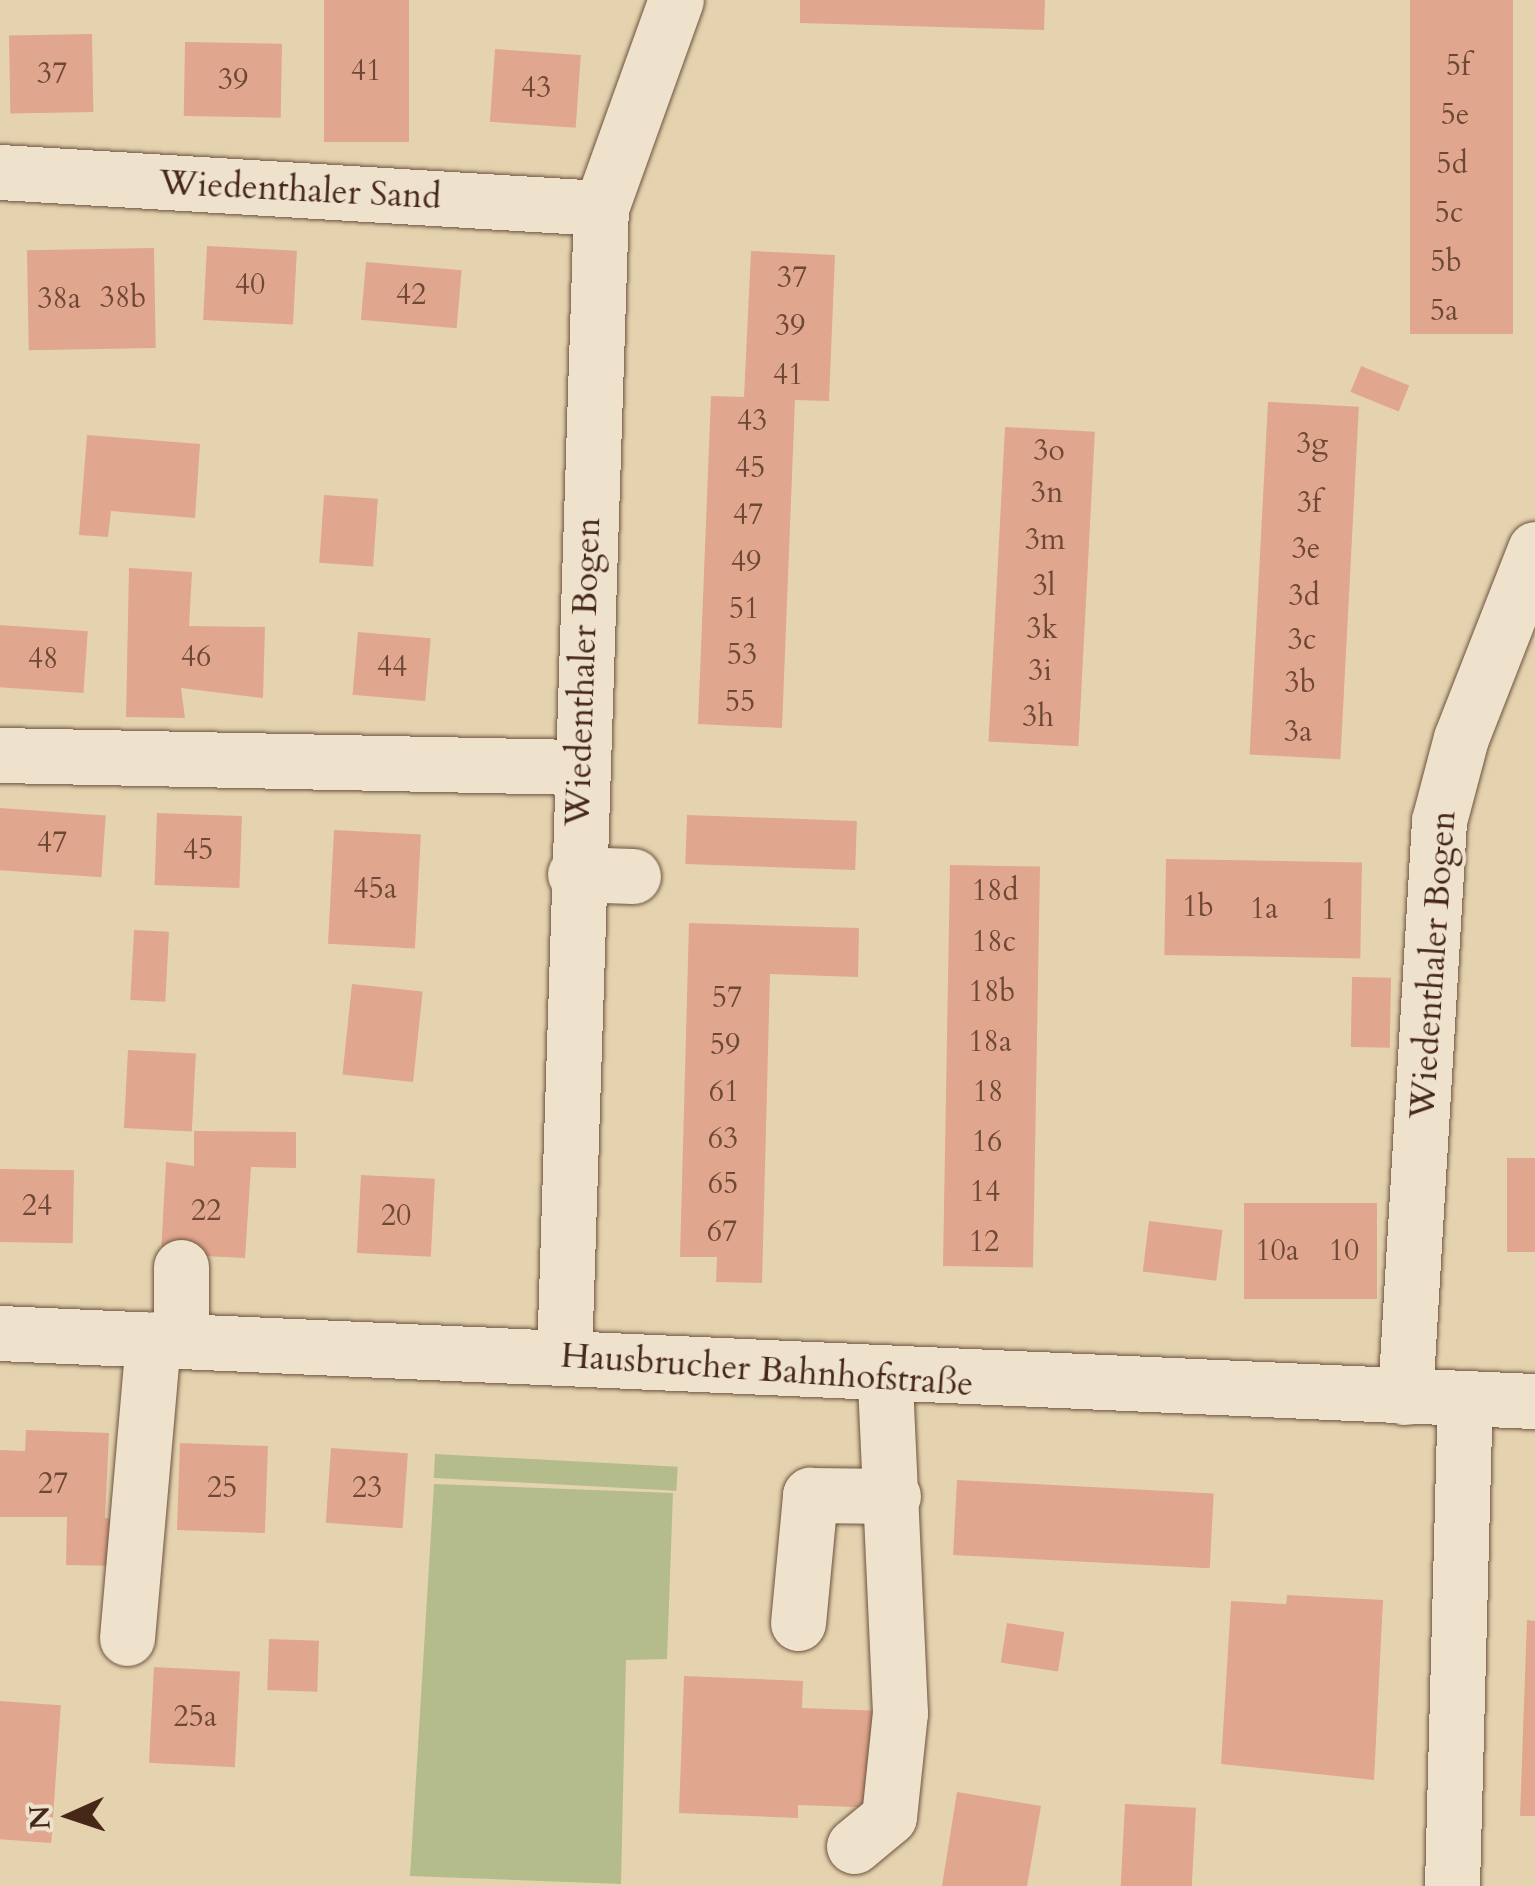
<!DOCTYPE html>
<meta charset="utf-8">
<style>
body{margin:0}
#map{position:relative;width:1535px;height:1886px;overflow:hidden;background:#e5d3b0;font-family:Cardo,serif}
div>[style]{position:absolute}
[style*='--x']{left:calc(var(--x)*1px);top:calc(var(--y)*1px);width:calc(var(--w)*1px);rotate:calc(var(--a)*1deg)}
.green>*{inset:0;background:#b4bc8c;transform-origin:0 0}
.building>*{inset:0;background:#e1a68e;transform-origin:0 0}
.roads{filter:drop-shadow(0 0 2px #6e533e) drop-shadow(0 0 2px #6e533e)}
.minor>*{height:55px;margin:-27.5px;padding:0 27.5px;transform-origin:27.5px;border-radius:27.5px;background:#eee2cc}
span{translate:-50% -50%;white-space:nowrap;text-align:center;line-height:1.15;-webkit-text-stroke:8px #eee2cc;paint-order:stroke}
.number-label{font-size:30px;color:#6e4836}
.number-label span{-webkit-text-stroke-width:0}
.street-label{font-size:35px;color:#472818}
.north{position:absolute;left:20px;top:1766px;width:100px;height:100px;-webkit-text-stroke:8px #eee2cc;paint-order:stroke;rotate:267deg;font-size:28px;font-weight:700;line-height:40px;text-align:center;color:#472818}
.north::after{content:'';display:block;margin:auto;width:35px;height:45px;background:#472818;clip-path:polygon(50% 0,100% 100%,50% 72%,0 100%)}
</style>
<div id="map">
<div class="green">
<i style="left:435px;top:1454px;width:243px;height:24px;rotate:3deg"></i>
<i style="clip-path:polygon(434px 1484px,673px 1493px,667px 1659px,626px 1660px,621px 1884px,410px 1876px)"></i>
</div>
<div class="building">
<i style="left:324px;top:0;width:85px;height:142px"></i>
<i style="clip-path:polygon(800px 0,1045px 0,1044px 30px,800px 23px)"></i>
<i style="left:1410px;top:0;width:103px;height:334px"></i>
<i style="left:92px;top:34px;width:78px;height:83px;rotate:89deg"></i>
<i style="left:185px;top:42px;width:97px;height:74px;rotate:1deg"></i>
<i style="left:495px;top:49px;width:86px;height:73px;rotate:4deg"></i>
<i style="left:207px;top:246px;width:90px;height:74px;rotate:3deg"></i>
<i style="left:154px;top:248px;width:100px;height:127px;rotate:89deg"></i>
<i style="clip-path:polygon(751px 251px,835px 255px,829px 401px,795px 400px,782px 728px,698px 724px,711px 396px,744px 397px)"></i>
<i style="left:366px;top:262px;width:96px;height:58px;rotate:5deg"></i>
<i style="left:1361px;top:366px;width:52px;height:28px;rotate:22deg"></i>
<i style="left:1268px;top:402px;width:91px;height:353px;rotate:3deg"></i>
<i style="left:1005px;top:427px;width:90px;height:315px;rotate:3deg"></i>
<i style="clip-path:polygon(87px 435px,200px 444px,195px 518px,111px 511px,108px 537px,79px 535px)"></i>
<i style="left:324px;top:495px;width:54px;height:68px;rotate:4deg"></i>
<i style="clip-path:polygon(129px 568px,192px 572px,189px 626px,265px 627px,263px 698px,181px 688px,185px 718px,126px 717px)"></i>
<i style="left:0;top:625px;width:88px;height:62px;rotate:4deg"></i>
<i style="left:358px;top:632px;width:73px;height:63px;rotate:5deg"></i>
<i style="left:0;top:808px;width:106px;height:62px;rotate:4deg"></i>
<i style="left:157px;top:813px;width:85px;height:72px;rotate:2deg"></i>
<i style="left:687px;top:815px;width:170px;height:49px;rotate:2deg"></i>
<i style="left:334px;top:830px;width:87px;height:114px;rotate:3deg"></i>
<i style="left:1166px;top:859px;width:196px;height:96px;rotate:1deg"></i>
<i style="left:950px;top:865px;width:90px;height:401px;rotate:1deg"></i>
<i style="clip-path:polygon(689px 923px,859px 928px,858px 977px,770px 974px,762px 1283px,716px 1282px,717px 1257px,680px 1257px)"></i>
<i style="left:134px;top:930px;width:35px;height:70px;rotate:3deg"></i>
<i style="left:1352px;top:977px;width:39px;height:70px;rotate:1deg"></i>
<i style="left:352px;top:984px;width:71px;height:91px;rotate:6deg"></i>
<i style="left:128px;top:1050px;width:68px;height:78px;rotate:3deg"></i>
<i style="clip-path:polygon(194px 1131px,296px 1132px,296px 1168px,251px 1167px,245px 1258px,161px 1254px,166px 1162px,194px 1166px)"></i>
<i style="left:1507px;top:1158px;width:28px;height:94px"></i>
<i style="left:0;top:1169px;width:74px;height:73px;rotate:1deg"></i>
<i style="left:361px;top:1175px;width:74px;height:78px;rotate:3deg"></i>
<i style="left:1244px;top:1203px;width:133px;height:96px"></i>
<i style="left:1149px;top:1221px;width:74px;height:51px;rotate:7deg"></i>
<i style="clip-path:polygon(26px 1430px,109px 1433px,105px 1518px,124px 1519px,123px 1566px,66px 1565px,67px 1517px,0 1517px,0 1450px,25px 1451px)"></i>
<i style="left:180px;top:1443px;width:88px;height:87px;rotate:2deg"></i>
<i style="left:331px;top:1448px;width:77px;height:75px;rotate:4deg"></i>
<i style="left:957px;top:1480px;width:257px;height:75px;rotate:3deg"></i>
<i style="clip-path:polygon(1287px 1595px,1383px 1600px,1374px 1780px,1221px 1764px,1231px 1601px,1286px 1604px)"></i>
<i style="clip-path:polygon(1527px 1620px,1535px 1621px,1535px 1816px,1520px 1816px)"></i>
<i style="left:1007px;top:1623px;width:58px;height:40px;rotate:9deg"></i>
<i style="left:269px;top:1639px;width:50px;height:51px;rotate:2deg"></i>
<i style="left:154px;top:1667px;width:86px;height:96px;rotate:3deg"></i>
<i style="clip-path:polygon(684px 1676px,803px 1681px,802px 1708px,886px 1711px,882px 1808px,798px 1805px,798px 1818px,679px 1813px)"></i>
<i style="left:0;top:1701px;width:61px;height:138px;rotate:4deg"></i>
<i style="clip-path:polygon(957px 1792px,1041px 1806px,1027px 1886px,942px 1886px)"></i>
<i style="left:1125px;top:1804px;width:71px;height:82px;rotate:3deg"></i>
</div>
<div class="roads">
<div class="minor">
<i style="--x:0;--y:172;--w:602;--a:3.43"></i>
<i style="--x:0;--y:755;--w:578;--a:1.19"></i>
<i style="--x:575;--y:874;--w:58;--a:2"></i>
<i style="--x:181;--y:1267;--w:74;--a:90"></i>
<i style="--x:0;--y:1333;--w:1537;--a:2.54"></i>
<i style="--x:564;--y:1357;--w:1150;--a:-88.16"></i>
<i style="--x:601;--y:208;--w:221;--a:-70.2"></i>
<i style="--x:1405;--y:1397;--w:577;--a:-86.62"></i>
<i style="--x:1439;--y:821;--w:86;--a:-75.2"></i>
<i style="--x:1461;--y:738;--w:203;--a:-68.6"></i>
<i style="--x:798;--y:1623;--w:129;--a:-84.6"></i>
<i style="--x:810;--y:1495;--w:83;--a:0.7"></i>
<i style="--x:127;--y:1638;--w:300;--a:-85"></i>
<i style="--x:854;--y:1846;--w:45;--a:-39.6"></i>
<i style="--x:889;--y:1817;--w:105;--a:-84"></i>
<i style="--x:900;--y:1713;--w:334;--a:-92.6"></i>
<i style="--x:1452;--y:1886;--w:487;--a:-88.5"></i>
</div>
</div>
<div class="number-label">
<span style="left:1458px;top:66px">5f</span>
<span style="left:366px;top:71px">41</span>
<span style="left:52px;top:74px">37</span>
<span style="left:233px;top:80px">39</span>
<span style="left:536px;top:88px">43</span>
<span style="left:1455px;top:115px">5e</span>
<span style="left:1452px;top:164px">5d</span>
<span style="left:1449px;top:213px">5c</span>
<span style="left:1446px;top:262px">5b</span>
<span style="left:792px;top:278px">37</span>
<span style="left:250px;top:285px">40</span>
<span style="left:411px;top:295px">42</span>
<span style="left:123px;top:298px">38b</span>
<span style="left:59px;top:299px">38a</span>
<span style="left:1444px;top:311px">5a</span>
<span style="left:790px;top:326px">39</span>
<span style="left:788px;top:375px">41</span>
<span style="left:752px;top:421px">43</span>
<span style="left:1312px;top:444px">3g</span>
<span style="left:1049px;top:451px">3o</span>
<span style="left:750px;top:468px">45</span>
<span style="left:1047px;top:493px">3n</span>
<span style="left:1309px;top:503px">3f</span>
<span style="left:748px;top:515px">47</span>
<span style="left:1045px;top:540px">3m</span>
<span style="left:1306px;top:549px">3e</span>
<span style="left:746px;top:562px">49</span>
<span style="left:1044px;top:586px">3l</span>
<span style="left:1304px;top:596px">3d</span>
<span style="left:744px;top:609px">51</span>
<span style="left:1042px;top:629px">3k</span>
<span style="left:1302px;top:640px">3c</span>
<span style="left:742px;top:655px">53</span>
<span style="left:196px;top:657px">46</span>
<span style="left:43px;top:659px">48</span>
<span style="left:392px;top:667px">44</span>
<span style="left:1040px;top:671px">3i</span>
<span style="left:1300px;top:683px">3b</span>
<span style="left:740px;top:702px">55</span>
<span style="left:1038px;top:717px">3h</span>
<span style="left:1298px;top:732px">3a</span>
<span style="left:52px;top:843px">47</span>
<span style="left:198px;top:850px">45</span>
<span style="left:375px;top:889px">45a</span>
<span style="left:995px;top:891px">18d</span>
<span style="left:1198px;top:907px">1b</span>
<span style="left:1264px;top:909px">1a</span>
<span style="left:1329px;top:910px">1</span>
<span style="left:994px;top:942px">18c</span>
<span style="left:992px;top:992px">18b</span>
<span style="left:727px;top:998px">57</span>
<span style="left:990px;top:1042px">18a</span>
<span style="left:725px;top:1045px">59</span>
<span style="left:724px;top:1092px">61</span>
<span style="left:988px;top:1092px">18</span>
<span style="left:723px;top:1139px">63</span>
<span style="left:987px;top:1142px">16</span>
<span style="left:723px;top:1184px">65</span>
<span style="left:985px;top:1192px">14</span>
<span style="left:37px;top:1206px">24</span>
<span style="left:206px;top:1211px">22</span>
<span style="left:396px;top:1216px">20</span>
<span style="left:722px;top:1232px">67</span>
<span style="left:984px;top:1242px">12</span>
<span style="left:1277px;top:1251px">10a</span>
<span style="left:1344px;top:1251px">10</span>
<span style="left:53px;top:1484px">27</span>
<span style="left:222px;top:1488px">25</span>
<span style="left:367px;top:1488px">23</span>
<span style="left:195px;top:1717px">25a</span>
</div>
<div class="street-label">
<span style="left:300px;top:190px;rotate:3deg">Wiedenthaler Sand</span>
<span style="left:583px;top:672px;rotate:-88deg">Wiedenthaler Bogen</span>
<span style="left:1433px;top:965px;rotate:-86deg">Wiedenthaler Bogen</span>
<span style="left:767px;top:1370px;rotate:4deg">Hausbrucher Bahnhofstraße</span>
</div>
<div class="north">N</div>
</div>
